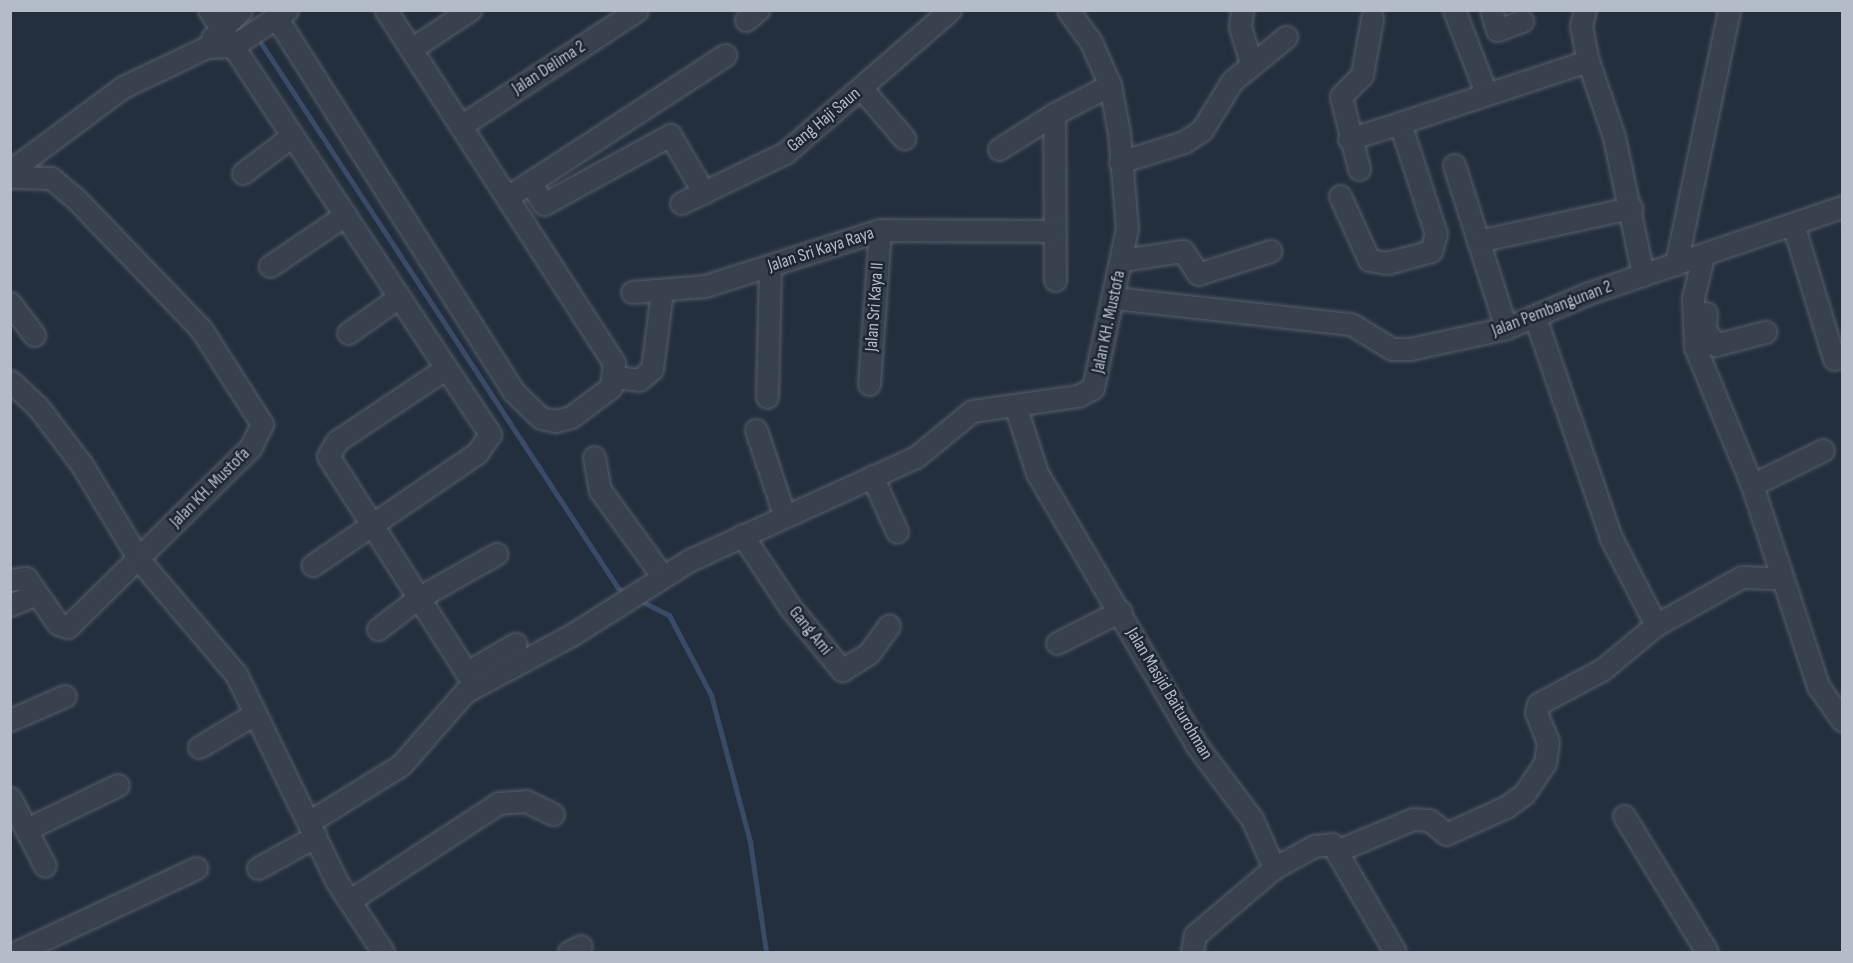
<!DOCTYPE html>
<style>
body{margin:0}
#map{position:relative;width:1853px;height:963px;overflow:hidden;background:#242f3e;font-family:"Sofia Sans Condensed",sans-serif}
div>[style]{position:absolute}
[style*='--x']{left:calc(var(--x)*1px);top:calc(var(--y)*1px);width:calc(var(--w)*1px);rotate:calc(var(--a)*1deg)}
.stream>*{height:5px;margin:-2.5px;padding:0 2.5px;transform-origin:2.5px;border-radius:2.5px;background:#394c67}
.roads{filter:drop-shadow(0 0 2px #565f6c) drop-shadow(0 0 2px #565f6c)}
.minor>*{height:21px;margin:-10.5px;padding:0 10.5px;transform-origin:10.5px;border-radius:10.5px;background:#38414e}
span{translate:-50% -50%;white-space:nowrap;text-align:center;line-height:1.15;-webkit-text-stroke:5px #1d2633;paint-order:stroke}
.street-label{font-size:18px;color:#b4bcc9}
.frame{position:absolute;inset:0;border:12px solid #b4bcc9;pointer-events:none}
</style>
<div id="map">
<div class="stream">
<i style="--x:257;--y:37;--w:659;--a:56.77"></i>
<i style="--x:618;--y:588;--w:10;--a:29"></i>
<i style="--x:637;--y:599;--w:36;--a:27"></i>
<i style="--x:669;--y:615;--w:90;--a:62.3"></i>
<i style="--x:711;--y:695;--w:152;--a:75.1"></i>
<i style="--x:750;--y:842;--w:111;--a:81.7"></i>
</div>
<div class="roads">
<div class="minor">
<i style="--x:209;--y:10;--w:509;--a:56.47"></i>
<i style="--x:490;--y:434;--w:23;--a:124"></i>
<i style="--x:477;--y:453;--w:199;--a:145.7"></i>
<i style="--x:1242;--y:10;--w:17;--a:97"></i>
<i style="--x:1240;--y:27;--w:39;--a:73"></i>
<i style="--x:1454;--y:10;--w:89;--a:68.9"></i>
<i style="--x:1491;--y:10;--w:21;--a:73"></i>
<i style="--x:1497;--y:30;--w:27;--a:-20"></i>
<i style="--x:1585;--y:10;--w:16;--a:104"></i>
<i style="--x:1581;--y:26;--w:36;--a:79"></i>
<i style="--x:1588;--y:61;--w:80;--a:71.1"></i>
<i style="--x:1614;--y:137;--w:141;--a:78.1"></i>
<i style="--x:276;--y:17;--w:444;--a:57.6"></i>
<i style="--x:514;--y:392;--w:37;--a:44"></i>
<i style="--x:541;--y:418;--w:14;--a:12"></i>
<i style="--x:555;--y:421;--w:16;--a:-14"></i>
<i style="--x:571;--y:417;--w:50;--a:-36.9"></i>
<i style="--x:611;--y:387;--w:24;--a:-83"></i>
<i style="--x:614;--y:363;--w:420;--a:-122.9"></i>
<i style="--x:746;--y:20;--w:16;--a:-40"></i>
<i style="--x:212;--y:38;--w:40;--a:-44"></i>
<i style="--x:411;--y:49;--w:71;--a:-33.5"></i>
<i style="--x:862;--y:89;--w:65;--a:49.4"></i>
<i style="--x:462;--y:125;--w:209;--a:-33.3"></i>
<i style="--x:1349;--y:139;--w:53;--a:-17.4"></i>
<i style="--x:999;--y:149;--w:65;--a:-32.5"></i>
<i style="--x:1120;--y:162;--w:67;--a:-17.4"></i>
<i style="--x:1184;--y:142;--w:22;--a:-34"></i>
<i style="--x:1202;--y:130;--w:57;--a:-58.5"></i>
<i style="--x:1232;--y:81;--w:70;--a:-39.2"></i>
<i style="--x:1454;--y:165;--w:171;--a:72.3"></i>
<i style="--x:1359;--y:169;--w:75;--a:-103.9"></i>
<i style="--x:1341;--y:96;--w:30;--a:-45"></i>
<i style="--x:1362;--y:75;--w:58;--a:-80"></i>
<i style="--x:10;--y:171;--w:141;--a:-36.6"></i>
<i style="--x:123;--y:87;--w:93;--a:-25.5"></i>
<i style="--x:207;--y:47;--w:26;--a:-2"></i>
<i style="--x:233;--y:46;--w:65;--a:-33.7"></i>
<i style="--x:243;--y:173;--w:61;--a:-37.1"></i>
<i style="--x:10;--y:177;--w:41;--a:1.4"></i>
<i style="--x:51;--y:178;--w:33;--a:40"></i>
<i style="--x:76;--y:199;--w:180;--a:46.1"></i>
<i style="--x:201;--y:329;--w:113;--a:57.3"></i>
<i style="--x:262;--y:424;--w:25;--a:116"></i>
<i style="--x:251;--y:447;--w:257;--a:135.5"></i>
<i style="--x:68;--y:627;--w:10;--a:-163"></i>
<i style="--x:58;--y:624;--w:56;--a:-124.8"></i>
<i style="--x:26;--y:578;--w:16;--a:173"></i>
<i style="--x:530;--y:182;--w:26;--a:58"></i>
<i style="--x:544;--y:204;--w:144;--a:-28.7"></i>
<i style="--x:670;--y:135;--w:67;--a:59.6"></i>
<i style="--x:509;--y:196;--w:258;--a:-33.1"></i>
<i style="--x:1340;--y:196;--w:70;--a:65.6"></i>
<i style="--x:1369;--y:260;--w:18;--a:9"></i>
<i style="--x:1387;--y:263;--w:46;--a:-15.3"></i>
<i style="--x:1431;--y:251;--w:18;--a:-74"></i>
<i style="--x:1436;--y:234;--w:117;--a:-108"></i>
<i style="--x:1400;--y:123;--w:198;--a:-18.3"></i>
<i style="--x:681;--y:203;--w:115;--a:-25.7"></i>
<i style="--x:785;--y:153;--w:218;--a:-40.9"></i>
<i style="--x:1793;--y:224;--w:141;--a:73.1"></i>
<i style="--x:1478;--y:241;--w:157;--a:-12.2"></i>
<i style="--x:1703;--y:256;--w:43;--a:103.4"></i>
<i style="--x:1693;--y:298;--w:49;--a:87.7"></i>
<i style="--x:1695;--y:347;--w:149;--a:67.6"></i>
<i style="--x:1752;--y:485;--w:212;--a:71.8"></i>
<i style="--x:1818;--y:686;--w:42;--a:54.8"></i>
<i style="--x:1122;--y:260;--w:62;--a:-8.4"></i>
<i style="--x:1183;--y:251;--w:27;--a:57"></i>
<i style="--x:1198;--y:274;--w:76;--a:-17.7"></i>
<i style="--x:1676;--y:264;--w:259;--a:-78.2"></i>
<i style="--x:270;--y:266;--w:91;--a:-34.2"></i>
<i style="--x:1055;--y:280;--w:166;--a:-90.3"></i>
<i style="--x:1054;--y:114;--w:63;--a:-27.4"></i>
<i style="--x:632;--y:292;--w:73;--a:-4.7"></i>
<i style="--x:705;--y:286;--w:184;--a:-17.7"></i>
<i style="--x:880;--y:230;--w:174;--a:0.3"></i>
<i style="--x:1114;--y:298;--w:238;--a:6.3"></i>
<i style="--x:1351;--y:324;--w:48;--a:31.4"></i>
<i style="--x:1392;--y:349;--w:18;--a:0"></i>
<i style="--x:1410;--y:349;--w:98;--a:-12.3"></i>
<i style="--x:1506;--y:328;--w:90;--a:-22.9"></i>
<i style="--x:1589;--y:293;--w:267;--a:-18.8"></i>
<i style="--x:10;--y:303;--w:40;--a:53"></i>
<i style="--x:1706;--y:313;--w:16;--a:94"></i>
<i style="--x:1705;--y:329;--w:19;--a:58"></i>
<i style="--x:1715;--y:345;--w:52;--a:-14.6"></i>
<i style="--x:1535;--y:317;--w:234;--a:71"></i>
<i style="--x:1611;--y:538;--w:98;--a:62.7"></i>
<i style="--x:348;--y:333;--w:62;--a:-35.2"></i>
<i style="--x:446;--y:368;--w:131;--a:146.2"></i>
<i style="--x:337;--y:441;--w:17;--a:121"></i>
<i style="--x:328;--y:456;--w:273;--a:57.4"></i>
<i style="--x:616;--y:377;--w:23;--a:7"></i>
<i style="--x:639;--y:380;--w:17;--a:-40"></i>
<i style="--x:652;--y:369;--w:79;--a:-82.7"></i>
<i style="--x:10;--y:381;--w:38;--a:43"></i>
<i style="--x:38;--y:407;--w:73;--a:52.8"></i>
<i style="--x:82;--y:465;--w:112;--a:58.9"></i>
<i style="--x:140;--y:561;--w:148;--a:49.7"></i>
<i style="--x:236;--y:674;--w:231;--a:64.1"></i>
<i style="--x:337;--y:882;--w:84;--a:56.7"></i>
<i style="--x:869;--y:384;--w:154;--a:-85.9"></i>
<i style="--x:767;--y:397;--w:130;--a:-88.7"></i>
<i style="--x:1016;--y:408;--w:68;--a:72.1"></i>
<i style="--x:1037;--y:473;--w:316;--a:59.6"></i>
<i style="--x:1197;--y:746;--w:91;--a:53"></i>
<i style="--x:1252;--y:819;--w:54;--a:65.8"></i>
<i style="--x:1274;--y:868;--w:104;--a:139.7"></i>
<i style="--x:1195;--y:935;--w:17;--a:100"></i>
<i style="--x:756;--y:430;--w:89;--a:71.6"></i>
<i style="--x:594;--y:457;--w:34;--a:80"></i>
<i style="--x:600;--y:490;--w:107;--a:54.1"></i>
<i style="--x:872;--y:476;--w:61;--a:65.9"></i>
<i style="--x:1752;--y:485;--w:79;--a:-26.2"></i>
<i style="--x:742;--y:535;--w:87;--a:56.3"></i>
<i style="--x:790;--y:607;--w:82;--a:50.5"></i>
<i style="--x:842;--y:670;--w:32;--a:-32"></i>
<i style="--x:869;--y:653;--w:34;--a:-54"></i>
<i style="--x:10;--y:605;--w:21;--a:-23"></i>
<i style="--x:378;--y:629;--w:51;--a:-37.8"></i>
<i style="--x:418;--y:598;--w:90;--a:-29.4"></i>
<i style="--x:1057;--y:643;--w:71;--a:-26.9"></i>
<i style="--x:467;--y:672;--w:56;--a:-30.3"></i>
<i style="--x:10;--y:720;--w:60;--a:-23.6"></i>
<i style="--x:199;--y:747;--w:63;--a:-30.7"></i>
<i style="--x:10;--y:798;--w:76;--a:62.8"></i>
<i style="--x:1624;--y:816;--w:159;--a:58.6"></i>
<i style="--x:309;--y:822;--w:108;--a:-31.8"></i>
<i style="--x:401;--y:765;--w:97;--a:-48.8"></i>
<i style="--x:465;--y:692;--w:123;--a:-28.2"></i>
<i style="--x:573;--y:634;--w:138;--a:-32.3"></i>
<i style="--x:690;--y:560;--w:248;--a:-24.5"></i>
<i style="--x:916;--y:457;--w:72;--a:-39.4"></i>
<i style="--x:972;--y:411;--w:107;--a:-8.1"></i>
<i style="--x:1078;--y:396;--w:17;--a:-28"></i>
<i style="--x:1093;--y:388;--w:164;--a:-78"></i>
<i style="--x:1127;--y:228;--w:95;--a:-94.8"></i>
<i style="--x:1119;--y:133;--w:49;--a:-100.6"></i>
<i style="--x:1110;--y:85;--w:47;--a:-113.8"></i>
<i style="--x:1091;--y:42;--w:39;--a:-126"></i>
<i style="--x:27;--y:829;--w:101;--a:-25.8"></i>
<i style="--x:1339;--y:850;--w:80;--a:-22.7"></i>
<i style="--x:1413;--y:819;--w:16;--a:4"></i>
<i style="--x:1429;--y:820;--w:22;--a:39"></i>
<i style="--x:1446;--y:834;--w:66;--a:-24.2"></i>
<i style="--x:1506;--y:807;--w:22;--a:-36"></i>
<i style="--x:1524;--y:794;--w:37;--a:-56"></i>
<i style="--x:1545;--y:763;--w:21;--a:-82"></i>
<i style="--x:1548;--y:742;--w:32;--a:-112"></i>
<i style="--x:1536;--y:712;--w:8;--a:-76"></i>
<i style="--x:1538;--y:704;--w:74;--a:-28.3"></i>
<i style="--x:1603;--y:669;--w:69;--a:-39.7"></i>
<i style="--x:1656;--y:625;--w:98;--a:-29.2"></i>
<i style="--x:1742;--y:577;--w:37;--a:2"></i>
<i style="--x:258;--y:868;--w:66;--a:-28.9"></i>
<i style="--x:1274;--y:868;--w:46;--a:-28.8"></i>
<i style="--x:1314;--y:846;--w:18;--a:-6"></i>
<i style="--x:1332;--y:844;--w:125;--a:59.7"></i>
<i style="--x:349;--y:901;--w:179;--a:-33.2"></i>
<i style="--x:499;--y:803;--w:27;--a:-4"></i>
<i style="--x:526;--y:801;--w:30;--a:26"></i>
<i style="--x:17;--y:952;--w:198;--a:-25.1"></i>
<i style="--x:569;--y:952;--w:13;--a:-27"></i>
</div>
</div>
<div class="street-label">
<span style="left:549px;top:68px;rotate:-33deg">Jalan Delima 2</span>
<span style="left:824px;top:120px;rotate:-40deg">Gang Haji Saun</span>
<span style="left:821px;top:250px;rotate:-18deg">Jalan Sri Kaya Raya</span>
<span style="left:875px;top:307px;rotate:-86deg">Jalan Sri Kaya II</span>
<span style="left:1552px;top:309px;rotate:-21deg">Jalan Pembangunan 2</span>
<span style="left:1109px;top:322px;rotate:-78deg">Jalan KH. Mustofa</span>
<span style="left:210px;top:488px;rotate:-45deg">Jalan KH. Mustofa</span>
<span style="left:810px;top:631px;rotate:51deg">Gang Ami</span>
<span style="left:1169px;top:694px;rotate:59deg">Jalan Masjid Baiturohman</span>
</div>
<div class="frame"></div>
</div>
